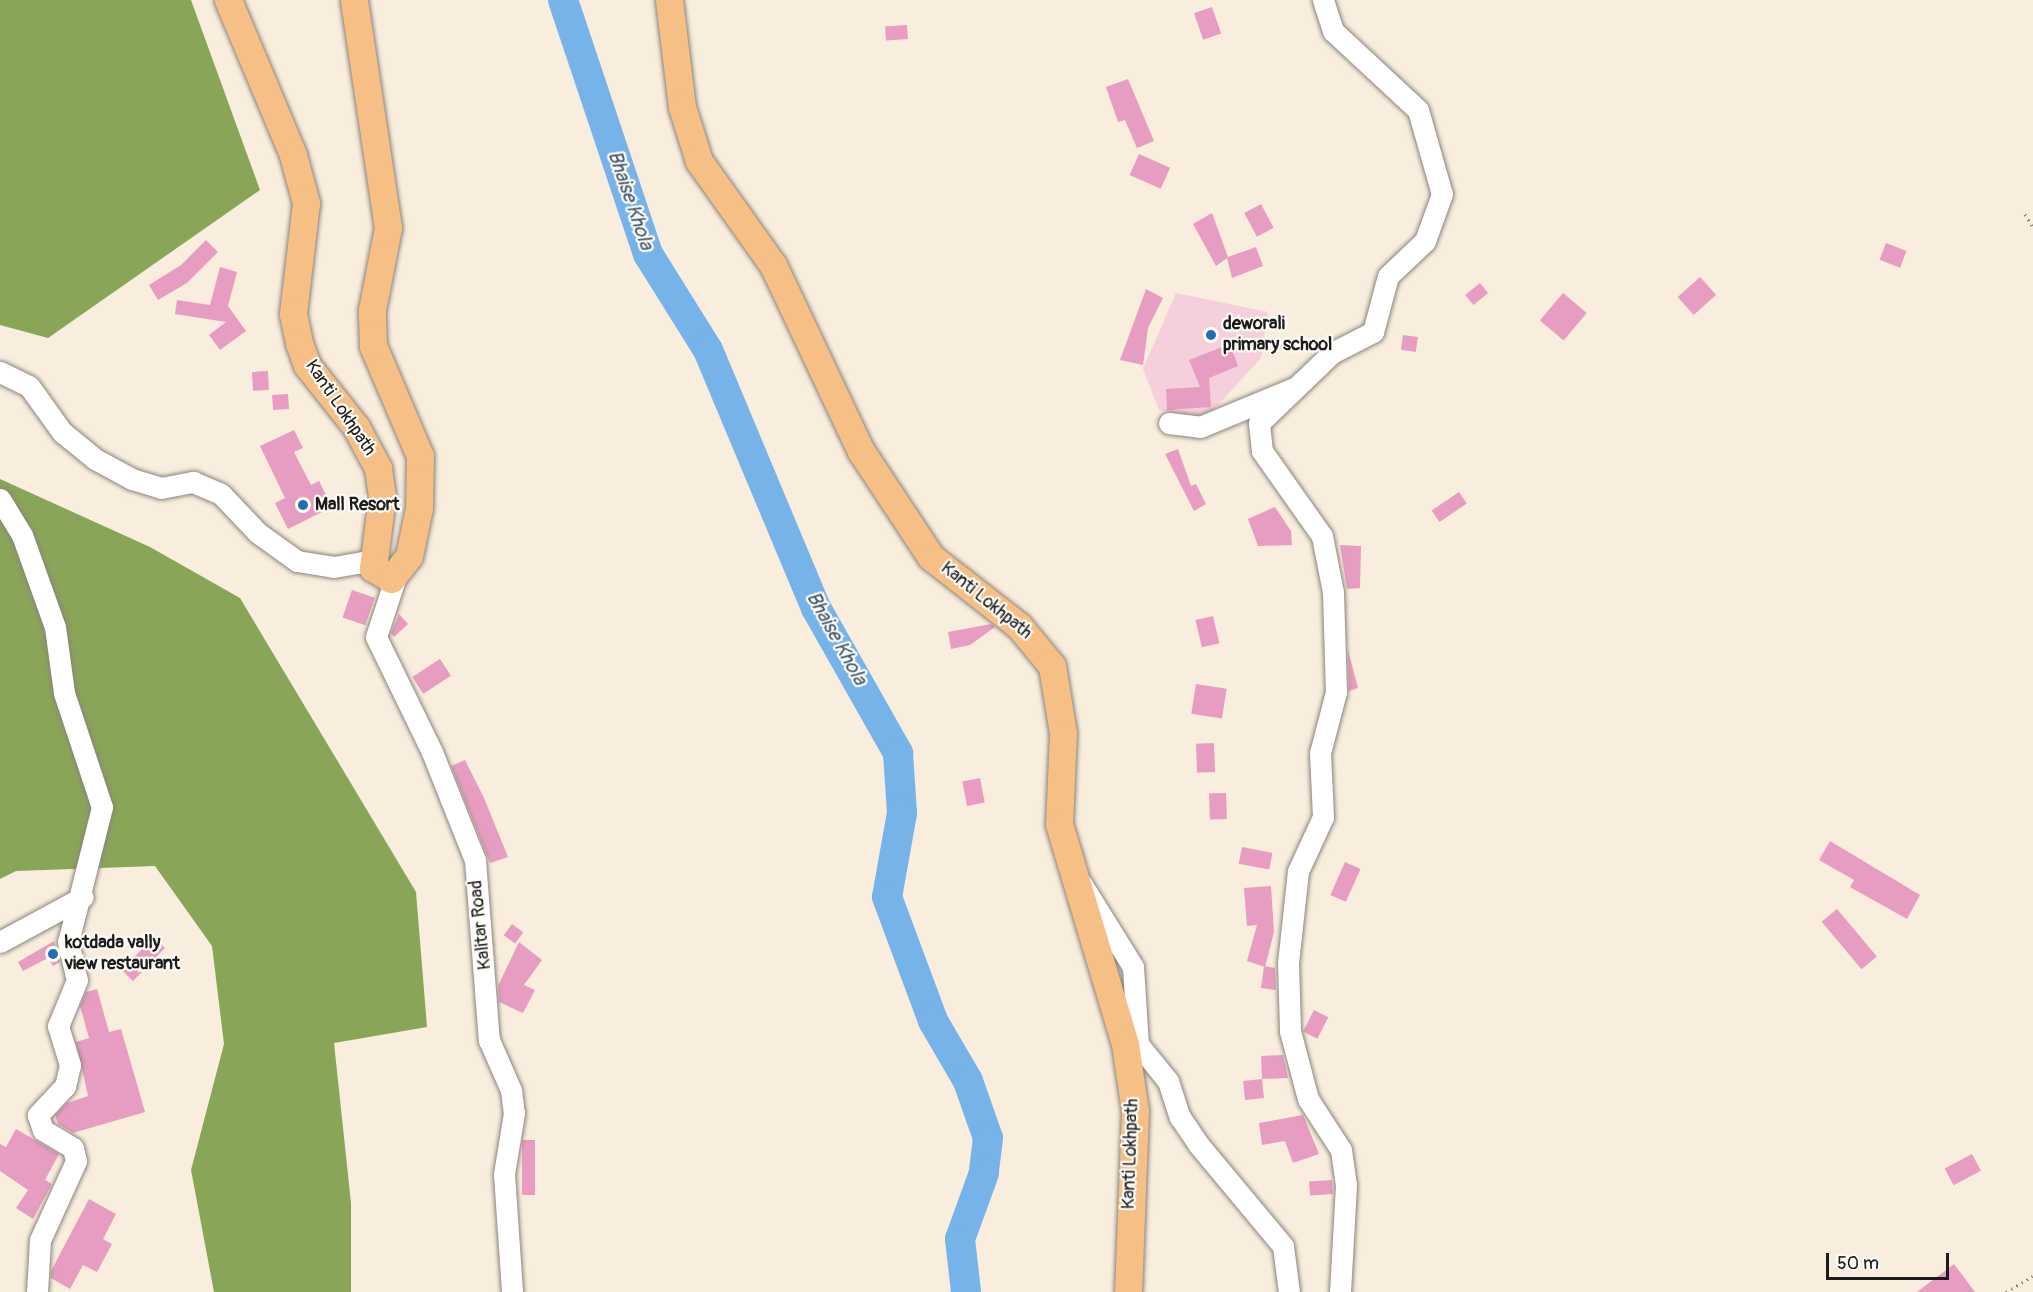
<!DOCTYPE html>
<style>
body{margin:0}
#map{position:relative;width:2033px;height:1292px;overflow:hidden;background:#f9eddd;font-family:Pangolin,sans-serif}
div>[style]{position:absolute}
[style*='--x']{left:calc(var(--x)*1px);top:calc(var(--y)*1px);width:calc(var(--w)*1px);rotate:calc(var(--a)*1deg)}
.built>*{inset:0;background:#f5cfdb}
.forest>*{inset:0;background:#89a558}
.river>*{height:30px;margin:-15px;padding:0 15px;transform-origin:15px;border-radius:15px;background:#75b3e8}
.building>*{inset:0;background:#e69dc1;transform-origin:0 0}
.path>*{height:3px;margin-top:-1.5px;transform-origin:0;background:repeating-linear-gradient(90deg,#8a847c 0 1.5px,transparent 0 6px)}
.roads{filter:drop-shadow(0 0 2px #8a847c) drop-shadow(0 0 2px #8a847c)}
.minor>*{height:21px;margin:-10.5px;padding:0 10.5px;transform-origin:10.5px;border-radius:10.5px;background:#fff}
.major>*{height:27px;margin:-13.5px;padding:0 13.5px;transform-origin:13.5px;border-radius:13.5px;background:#f5bf86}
.dots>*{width:16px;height:16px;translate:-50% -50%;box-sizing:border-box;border:3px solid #fdfcf7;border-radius:50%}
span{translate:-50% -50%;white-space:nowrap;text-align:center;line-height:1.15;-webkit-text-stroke:4.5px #fdfcf7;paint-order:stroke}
.poi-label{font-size:18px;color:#1c1c1c;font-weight:700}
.left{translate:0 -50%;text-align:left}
.street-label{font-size:18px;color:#1c1c1c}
.water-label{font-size:20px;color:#40586e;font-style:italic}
.scale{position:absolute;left:1826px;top:1253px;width:123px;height:27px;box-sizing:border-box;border:3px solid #1c1c1c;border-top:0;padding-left:8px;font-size:18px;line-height:21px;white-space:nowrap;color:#1c1c1c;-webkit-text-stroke:4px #fdfcf7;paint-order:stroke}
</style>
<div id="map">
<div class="built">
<i style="clip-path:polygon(1176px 293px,1268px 312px,1261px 358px,1204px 420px,1159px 410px,1143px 369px)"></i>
</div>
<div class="forest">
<i style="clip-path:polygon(0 0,191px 0,260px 190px,48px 338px,0 325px)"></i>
<i style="clip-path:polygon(0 479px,150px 547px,240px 598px,416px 892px,427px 1027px,334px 1043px,351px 1203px,351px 1292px,214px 1292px,191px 1170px,224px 1044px,212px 946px,155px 866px,16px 871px,0 879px)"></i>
</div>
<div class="river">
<i style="--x:563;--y:0;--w:268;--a:71.5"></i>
<i style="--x:648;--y:254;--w:113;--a:58"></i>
<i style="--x:708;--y:350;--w:280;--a:67.3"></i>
<i style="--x:816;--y:608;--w:167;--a:60.5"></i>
<i style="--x:898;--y:753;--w:60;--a:86.2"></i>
<i style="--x:902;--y:813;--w:85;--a:100.1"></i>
<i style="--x:887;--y:897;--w:132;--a:69.6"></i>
<i style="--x:933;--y:1021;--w:69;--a:59.7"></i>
<i style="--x:968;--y:1081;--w:60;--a:70.7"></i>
<i style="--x:988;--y:1138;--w:35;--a:97"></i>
<i style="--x:984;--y:1173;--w:70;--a:110"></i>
<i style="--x:960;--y:1239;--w:53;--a:83.5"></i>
</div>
<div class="building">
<i style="left:1212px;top:7px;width:28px;height:19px;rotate:71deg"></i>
<i style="left:907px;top:25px;width:14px;height:22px;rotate:86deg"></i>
<i style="clip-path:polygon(1128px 79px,1154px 141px,1137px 148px,1125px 120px,1118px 122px,1106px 87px)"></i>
<i style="left:1139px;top:154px;width:34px;height:23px;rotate:24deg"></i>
<i style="left:1261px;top:204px;width:27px;height:19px;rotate:62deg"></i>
<i style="clip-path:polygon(1212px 213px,1228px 257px,1256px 247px,1263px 266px,1232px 278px,1227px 258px,1216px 266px,1193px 224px)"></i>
<i style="clip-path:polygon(206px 240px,218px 252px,187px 283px,158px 300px,149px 285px,181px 265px)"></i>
<i style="left:1886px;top:243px;width:22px;height:18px;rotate:21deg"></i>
<i style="clip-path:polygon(220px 267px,237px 272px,228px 306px,246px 331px,220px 350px,209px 335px,226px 322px,175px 314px,177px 300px,210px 305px)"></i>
<i style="left:1700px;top:277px;width:24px;height:30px;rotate:48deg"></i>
<i style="left:1480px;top:283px;width:13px;height:19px;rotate:51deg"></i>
<i style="clip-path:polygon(1146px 289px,1163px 298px,1148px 328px,1143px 365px,1120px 360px)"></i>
<i style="left:1563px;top:293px;width:31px;height:36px;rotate:40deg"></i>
<i style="left:1403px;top:335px;width:15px;height:15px;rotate:8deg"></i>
<i style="clip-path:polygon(1230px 344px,1238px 366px,1209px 378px,1211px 407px,1167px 410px,1166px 389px,1200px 387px,1189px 360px)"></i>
<i style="left:268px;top:371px;width:19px;height:16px;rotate:87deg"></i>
<i style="left:288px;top:394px;width:15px;height:16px;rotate:86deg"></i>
<i style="clip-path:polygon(294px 430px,303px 448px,294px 452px,311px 485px,319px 481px,332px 507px,288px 529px,275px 503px,285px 498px,260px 446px)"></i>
<i style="clip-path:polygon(1178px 449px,1191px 486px,1196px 484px,1206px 504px,1194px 511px,1165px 454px)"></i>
<i style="left:1459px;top:492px;width:14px;height:33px;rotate:56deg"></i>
<i style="clip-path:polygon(1275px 507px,1291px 531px,1292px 545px,1258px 546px,1248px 519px)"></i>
<i style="clip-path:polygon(1340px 545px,1361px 546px,1360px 588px,1347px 589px)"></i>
<i style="left:352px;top:590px;width:24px;height:29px;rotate:19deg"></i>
<i style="clip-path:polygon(399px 614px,408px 624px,394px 637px,391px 633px)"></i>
<i style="left:1213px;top:616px;width:28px;height:18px;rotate:77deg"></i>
<i style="clip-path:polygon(991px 624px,995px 627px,970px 645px,951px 649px,948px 632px)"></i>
<i style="clip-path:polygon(1348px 650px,1358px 688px,1349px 691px)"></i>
<i style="left:440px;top:659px;width:20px;height:33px;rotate:57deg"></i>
<i style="left:1196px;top:684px;width:31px;height:30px;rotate:9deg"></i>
<i style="left:1214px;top:743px;width:29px;height:18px;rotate:88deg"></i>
<i style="clip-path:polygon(465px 760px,484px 798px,508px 857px,490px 863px,451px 766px)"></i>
<i style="left:980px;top:778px;width:25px;height:18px;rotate:79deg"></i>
<i style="left:1226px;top:793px;width:26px;height:17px;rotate:88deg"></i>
<i style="clip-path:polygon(1830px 841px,1920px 895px,1907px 919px,1850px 887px,1854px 880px,1819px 860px)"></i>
<i style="left:1242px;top:847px;width:31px;height:17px;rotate:11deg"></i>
<i style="left:1345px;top:862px;width:17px;height:36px;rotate:24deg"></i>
<i style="clip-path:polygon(1271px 886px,1274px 932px,1265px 967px,1247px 961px,1257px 925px,1247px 926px,1244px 888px)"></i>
<i style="left:1837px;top:909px;width:62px;height:20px;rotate:50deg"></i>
<i style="left:512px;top:924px;width:14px;height:14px;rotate:36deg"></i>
<i style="clip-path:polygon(148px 932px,165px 948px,133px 981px,122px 970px,145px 946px,140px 941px)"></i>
<i style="clip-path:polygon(54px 941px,60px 962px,53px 966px,48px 958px,23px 971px,18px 962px)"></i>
<i style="clip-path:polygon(519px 942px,542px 960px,524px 985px,535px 990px,523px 1013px,499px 1002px,498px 986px)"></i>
<i style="clip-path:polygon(1264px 966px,1275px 968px,1276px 990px,1261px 988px)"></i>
<i style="clip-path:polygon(97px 989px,109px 1032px,121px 1029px,145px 1112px,73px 1133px,58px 1124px,55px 1115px,67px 1103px,88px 1096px,76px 1042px,89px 1038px,80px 1006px,86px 992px)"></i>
<i style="left:1314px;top:1010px;width:16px;height:24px;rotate:27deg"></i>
<i style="clip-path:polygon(1283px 1055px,1288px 1078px,1262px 1079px,1261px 1056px)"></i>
<i style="left:1262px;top:1079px;width:19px;height:19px;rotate:84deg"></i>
<i style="clip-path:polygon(1303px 1115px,1319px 1154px,1293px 1163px,1285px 1141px,1262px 1145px,1259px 1123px)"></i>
<i style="clip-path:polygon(16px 1129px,59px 1154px,45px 1180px,52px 1184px,33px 1219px,16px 1208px,28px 1190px,0 1171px,0 1144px,6px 1147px)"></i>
<i style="left:522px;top:1140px;width:13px;height:55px"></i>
<i style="left:1972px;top:1154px;width:19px;height:31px;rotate:62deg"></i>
<i style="left:1332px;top:1180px;width:14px;height:23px;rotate:86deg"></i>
<i style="clip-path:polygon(89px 1199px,116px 1214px,103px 1239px,112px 1244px,97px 1272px,83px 1265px,70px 1289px,51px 1278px,51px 1271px)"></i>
<i style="clip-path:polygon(1954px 1264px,1975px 1292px,1917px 1292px)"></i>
</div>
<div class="path">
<i style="--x:2025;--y:214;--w:16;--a:60"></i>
<i style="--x:2006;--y:1292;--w:31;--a:-31"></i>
</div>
<div class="roads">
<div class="minor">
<i style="--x:1323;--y:0;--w:33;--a:72"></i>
<i style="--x:1333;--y:31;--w:116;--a:42.9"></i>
<i style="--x:1418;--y:110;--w:87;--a:74.1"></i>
<i style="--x:1442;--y:194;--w:50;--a:109.9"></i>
<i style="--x:1425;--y:241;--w:51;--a:136.6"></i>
<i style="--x:1388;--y:276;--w:58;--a:105"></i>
<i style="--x:1373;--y:332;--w:46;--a:152.9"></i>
<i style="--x:1332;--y:353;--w:101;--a:136.2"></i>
<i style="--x:1259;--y:423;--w:28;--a:84"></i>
<i style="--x:1262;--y:451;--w:104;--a:54.8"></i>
<i style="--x:1322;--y:536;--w:57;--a:78.9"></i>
<i style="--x:1333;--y:592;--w:100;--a:88.3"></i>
<i style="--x:1336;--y:692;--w:63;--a:104.7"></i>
<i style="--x:1320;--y:753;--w:64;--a:87.3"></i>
<i style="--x:1323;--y:817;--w:60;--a:114.8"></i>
<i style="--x:1298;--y:871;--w:93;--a:96.2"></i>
<i style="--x:1288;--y:963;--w:68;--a:88.3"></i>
<i style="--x:1290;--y:1031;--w:70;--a:75.2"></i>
<i style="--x:1308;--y:1099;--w:61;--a:57.1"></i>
<i style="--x:1341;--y:1150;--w:35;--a:82"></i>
<i style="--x:1346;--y:1185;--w:107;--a:93.2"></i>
<i style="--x:0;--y:372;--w:32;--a:26"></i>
<i style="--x:29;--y:386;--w:57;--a:54.3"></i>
<i style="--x:62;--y:432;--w:43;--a:39.3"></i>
<i style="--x:95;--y:459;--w:42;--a:28.4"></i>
<i style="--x:132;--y:479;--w:30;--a:17"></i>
<i style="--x:161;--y:488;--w:33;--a:-11"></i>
<i style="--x:193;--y:482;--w:30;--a:23"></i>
<i style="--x:221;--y:494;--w:54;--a:46.5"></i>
<i style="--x:258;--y:533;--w:48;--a:35.7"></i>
<i style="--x:297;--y:561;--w:37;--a:9"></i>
<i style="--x:334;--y:567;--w:40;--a:-10"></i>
<i style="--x:1169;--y:423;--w:31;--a:7"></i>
<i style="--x:1200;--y:427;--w:102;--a:-22.5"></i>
<i style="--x:0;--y:499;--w:42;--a:58.6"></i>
<i style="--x:22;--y:535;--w:98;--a:70.3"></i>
<i style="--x:55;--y:627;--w:67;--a:82.2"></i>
<i style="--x:64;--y:693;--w:120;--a:71.6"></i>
<i style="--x:102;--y:807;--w:139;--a:104.1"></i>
<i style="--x:68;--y:942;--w:39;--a:77"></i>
<i style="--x:77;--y:980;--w:50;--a:112.4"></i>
<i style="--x:58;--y:1026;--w:41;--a:72.9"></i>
<i style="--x:70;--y:1065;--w:22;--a:103"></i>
<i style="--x:65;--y:1086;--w:40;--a:133"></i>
<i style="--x:38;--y:1115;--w:16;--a:72"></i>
<i style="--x:43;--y:1130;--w:35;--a:31"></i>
<i style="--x:73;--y:1148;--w:13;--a:77"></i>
<i style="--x:76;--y:1161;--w:87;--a:114.5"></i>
<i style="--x:40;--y:1240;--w:52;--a:93.3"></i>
<i style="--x:396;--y:576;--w:64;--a:108.2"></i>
<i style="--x:376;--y:637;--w:128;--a:64"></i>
<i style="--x:432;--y:752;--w:116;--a:68.3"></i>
<i style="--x:475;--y:860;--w:181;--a:85.6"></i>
<i style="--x:489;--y:1040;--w:55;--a:66.3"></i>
<i style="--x:511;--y:1090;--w:23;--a:83"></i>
<i style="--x:514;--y:1113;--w:62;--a:99.3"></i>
<i style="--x:504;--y:1174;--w:118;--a:86.1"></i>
<i style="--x:1081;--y:883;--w:99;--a:58.2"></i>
<i style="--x:1133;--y:967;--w:77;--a:86.3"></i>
<i style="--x:1138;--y:1044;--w:48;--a:51"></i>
<i style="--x:1168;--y:1081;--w:38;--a:72"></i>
<i style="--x:1180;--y:1117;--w:32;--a:56"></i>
<i style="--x:1198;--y:1144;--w:133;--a:50.2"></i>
<i style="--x:1283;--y:1246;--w:46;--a:82.6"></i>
<i style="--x:0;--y:942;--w:94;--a:-28.5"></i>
</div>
<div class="major">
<i style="--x:228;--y:0;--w:168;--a:67.2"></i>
<i style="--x:293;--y:155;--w:50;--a:74.8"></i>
<i style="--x:306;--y:203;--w:112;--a:96.7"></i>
<i style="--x:293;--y:314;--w:30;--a:78"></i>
<i style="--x:299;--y:343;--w:23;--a:70"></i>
<i style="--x:307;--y:365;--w:79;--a:51.7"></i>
<i style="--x:356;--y:427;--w:47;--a:61.8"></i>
<i style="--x:378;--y:468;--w:28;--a:82"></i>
<i style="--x:382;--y:496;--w:73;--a:97.1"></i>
<i style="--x:373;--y:568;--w:21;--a:31"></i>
<i style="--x:391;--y:579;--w:29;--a:-52"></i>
<i style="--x:409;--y:556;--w:49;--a:-78.2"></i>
<i style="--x:419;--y:508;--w:52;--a:-88.9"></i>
<i style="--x:420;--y:456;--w:120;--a:-113.1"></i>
<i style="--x:373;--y:346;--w:36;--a:-92"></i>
<i style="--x:372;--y:310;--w:84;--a:-79"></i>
<i style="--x:388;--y:228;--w:231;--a:-98.5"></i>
<i style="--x:669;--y:0;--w:108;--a:83.1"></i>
<i style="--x:682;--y:107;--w:57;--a:72.5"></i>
<i style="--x:699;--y:161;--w:128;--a:54.6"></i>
<i style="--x:773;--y:265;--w:206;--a:64.7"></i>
<i style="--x:861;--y:451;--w:127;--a:56.6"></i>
<i style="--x:931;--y:557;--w:112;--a:38.1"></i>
<i style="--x:1019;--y:626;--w:52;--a:50.5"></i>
<i style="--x:1052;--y:666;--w:68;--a:80.7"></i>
<i style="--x:1063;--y:733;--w:91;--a:92.5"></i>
<i style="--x:1059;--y:824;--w:230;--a:73.3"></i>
<i style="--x:1125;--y:1044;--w:68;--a:81.5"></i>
<i style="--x:1135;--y:1111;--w:181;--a:92.2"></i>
</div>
</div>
<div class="dots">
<i style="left:1211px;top:335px;background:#1f6fb2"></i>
<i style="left:303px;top:505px;background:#1f6fb2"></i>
<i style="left:53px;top:954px;background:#1f6fb2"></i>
</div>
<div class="poi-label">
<span class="left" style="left:1223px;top:335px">deworali<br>primary school</span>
<span class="left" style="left:315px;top:505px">Mall Resort</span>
<span class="left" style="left:65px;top:954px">kotdada vally<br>view restaurant</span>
</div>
<div class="street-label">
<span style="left:340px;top:408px;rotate:56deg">Kanti Lokhpath</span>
<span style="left:986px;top:601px;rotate:39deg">Kanti Lokhpath</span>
<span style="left:481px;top:925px;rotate:-96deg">Kalitar Road</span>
<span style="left:1131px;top:1154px;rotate:-88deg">Kanti Lokhpath</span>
</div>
<div class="water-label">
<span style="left:631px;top:200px;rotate:71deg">Bhaise Khola</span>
<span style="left:837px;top:638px;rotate:61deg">Bhaise Khola</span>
</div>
<div class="scale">50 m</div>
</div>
